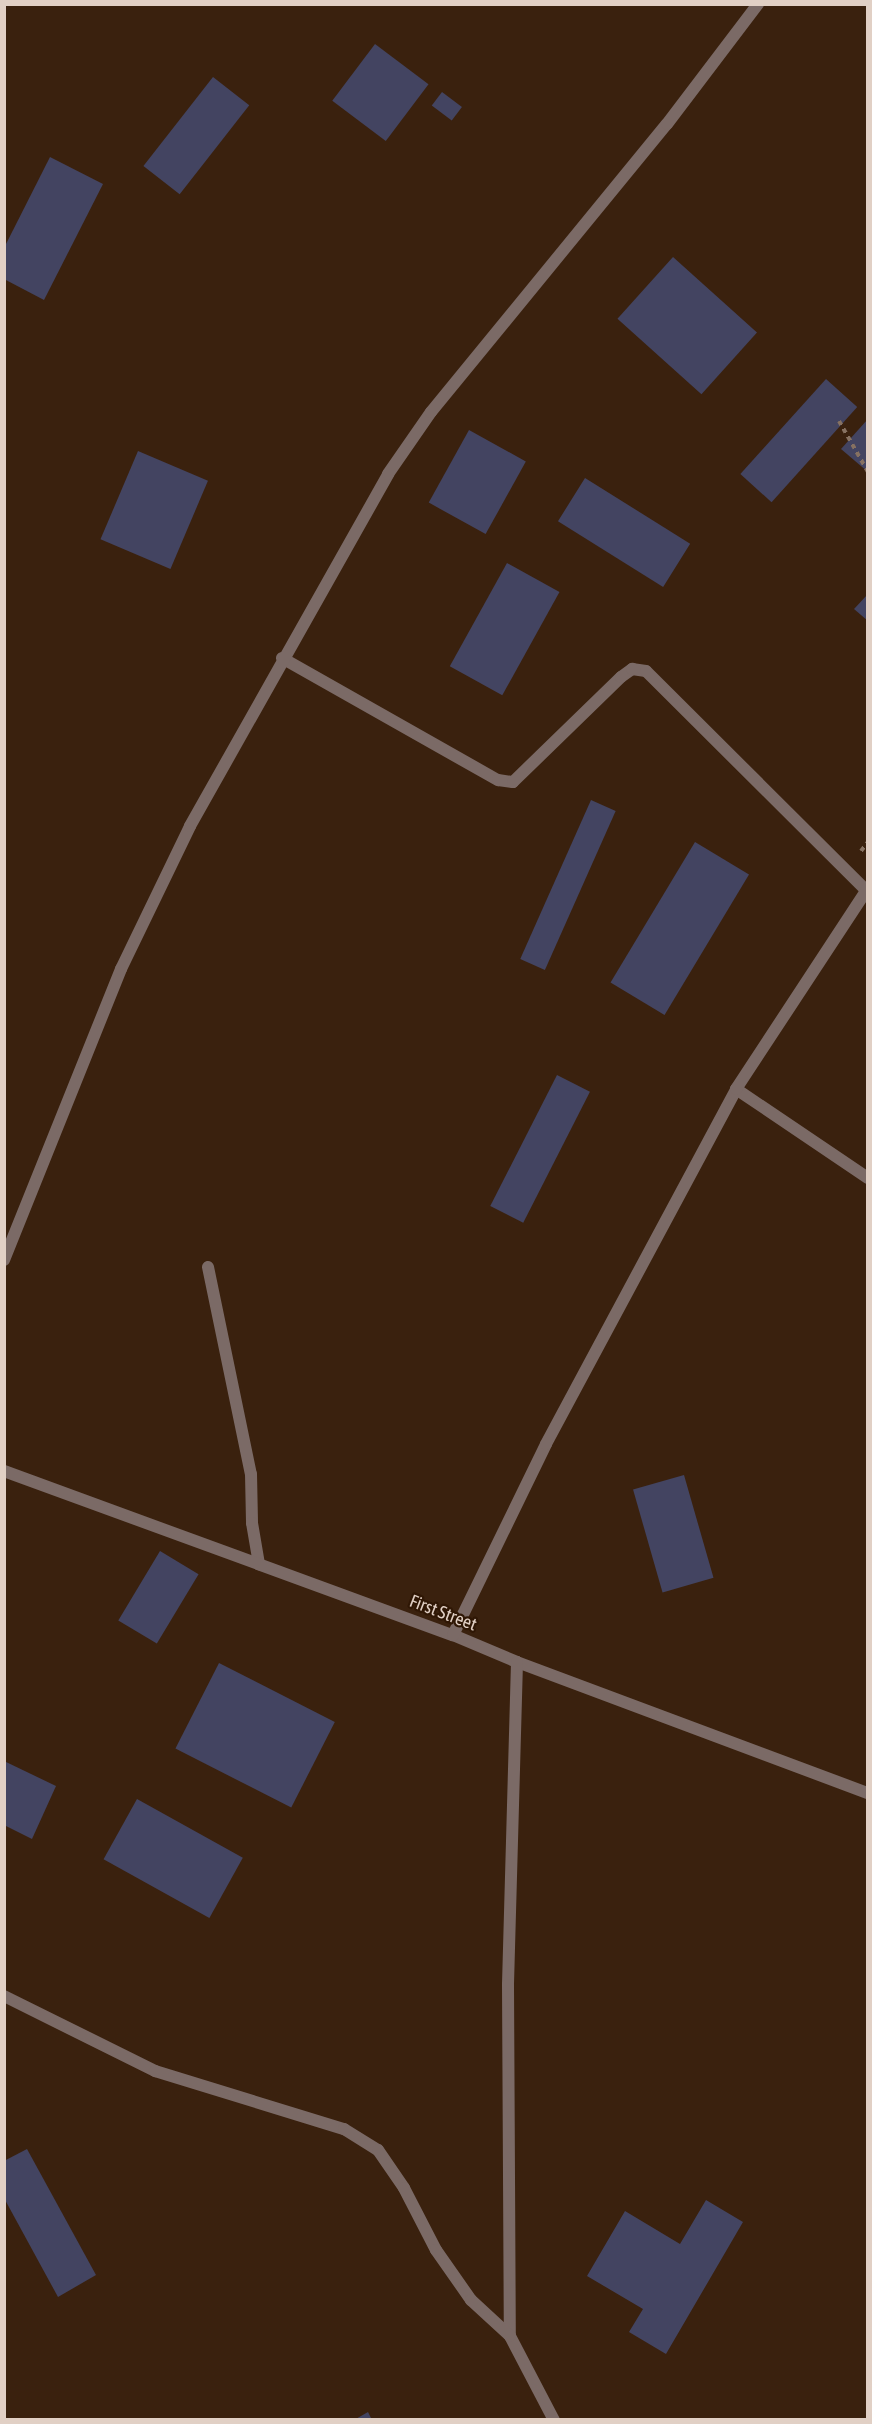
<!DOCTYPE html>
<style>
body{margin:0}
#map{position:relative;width:872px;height:2424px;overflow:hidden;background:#3a210e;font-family:"Asap Condensed",sans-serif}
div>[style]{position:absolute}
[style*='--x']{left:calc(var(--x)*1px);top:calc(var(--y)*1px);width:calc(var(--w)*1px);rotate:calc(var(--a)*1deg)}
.building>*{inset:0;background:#434461;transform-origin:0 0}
.path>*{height:4px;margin-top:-2px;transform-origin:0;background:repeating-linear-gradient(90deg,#867161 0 4.5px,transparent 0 9px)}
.street>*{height:12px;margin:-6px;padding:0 6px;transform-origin:6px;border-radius:6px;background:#7b6a66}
span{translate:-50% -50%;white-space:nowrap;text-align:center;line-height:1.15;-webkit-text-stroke:4.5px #2f1705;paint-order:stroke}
.street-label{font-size:18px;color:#e1d0c5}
.frame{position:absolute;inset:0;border:6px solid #e1d0c5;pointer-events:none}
</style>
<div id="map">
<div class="building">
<i style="left:375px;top:44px;width:67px;height:71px;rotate:37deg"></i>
<i style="left:213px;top:77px;width:46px;height:113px;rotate:38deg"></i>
<i style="left:442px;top:92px;width:25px;height:17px;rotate:37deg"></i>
<i style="clip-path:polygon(50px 157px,103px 184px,44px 300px,4px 279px,4px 248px)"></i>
<i style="left:673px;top:257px;width:113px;height:83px;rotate:42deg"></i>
<i style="left:826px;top:379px;width:42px;height:128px;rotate:42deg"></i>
<i style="clip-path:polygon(868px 419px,868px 472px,841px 449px)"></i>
<i style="left:469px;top:430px;width:65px;height:83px;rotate:29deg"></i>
<i style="left:138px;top:451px;width:76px;height:96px;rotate:23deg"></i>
<i style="left:585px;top:478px;width:124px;height:51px;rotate:32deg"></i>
<i style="left:507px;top:563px;width:60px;height:118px;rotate:29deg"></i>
<i style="clip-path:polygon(868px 594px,868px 621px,854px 609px)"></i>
<i style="left:591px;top:800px;width:27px;height:174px;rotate:24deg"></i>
<i style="left:695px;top:842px;width:63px;height:164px;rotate:31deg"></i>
<i style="left:557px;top:1075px;width:37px;height:147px;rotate:27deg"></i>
<i style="left:684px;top:1475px;width:107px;height:53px;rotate:74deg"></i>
<i style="left:160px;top:1551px;width:45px;height:81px;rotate:31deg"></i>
<i style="left:219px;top:1663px;width:130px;height:96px;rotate:27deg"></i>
<i style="clip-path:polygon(4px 1761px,56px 1786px,32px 1839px,4px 1825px)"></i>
<i style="left:137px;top:1799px;width:121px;height:69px;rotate:29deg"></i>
<i style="clip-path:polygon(27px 2149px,96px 2275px,58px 2297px,4px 2198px,4px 2161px)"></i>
<i style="clip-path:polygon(706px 2200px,743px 2222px,666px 2354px,629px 2332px,643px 2309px,587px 2276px,625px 2211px,680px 2244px)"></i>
<i style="clip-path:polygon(368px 2412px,372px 2420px,354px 2420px)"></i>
</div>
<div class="path">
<i style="--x:839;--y:421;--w:59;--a:60.4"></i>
<i style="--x:861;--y:851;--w:11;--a:-52"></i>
</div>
<div class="street">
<i style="--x:282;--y:658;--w:248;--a:29.5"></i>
<i style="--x:498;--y:780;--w:15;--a:8"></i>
<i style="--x:513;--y:782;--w:151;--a:-44.2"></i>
<i style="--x:621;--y:677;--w:14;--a:-36"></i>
<i style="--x:632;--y:669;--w:14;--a:8"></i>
<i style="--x:646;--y:671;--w:310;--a:44.9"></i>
<i style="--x:736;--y:1089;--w:159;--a:34"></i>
<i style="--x:4;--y:1260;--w:314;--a:-68.1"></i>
<i style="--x:121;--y:969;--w:159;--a:-64.2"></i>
<i style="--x:190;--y:826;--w:404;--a:-60.6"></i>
<i style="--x:388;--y:474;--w:75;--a:-55.3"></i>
<i style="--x:431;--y:412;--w:372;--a:-50.7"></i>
<i style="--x:667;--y:124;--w:151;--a:-52.8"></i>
<i style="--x:208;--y:1267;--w:211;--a:78.3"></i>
<i style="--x:251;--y:1474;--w:49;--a:88.8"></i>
<i style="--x:252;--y:1523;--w:42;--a:80.3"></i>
<i style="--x:4;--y:1471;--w:478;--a:20.1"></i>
<i style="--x:453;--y:1635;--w:69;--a:22.9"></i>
<i style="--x:517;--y:1662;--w:375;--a:20.5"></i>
<i style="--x:453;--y:1635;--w:212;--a:-64"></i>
<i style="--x:546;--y:1444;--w:403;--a:-61.8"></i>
<i style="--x:736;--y:1089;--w:240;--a:-56.7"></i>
<i style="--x:517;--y:1662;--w:323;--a:91.6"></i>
<i style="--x:508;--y:1985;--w:351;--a:89.7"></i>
<i style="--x:510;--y:2336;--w:95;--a:62.4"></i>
<i style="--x:4;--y:1996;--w:169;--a:26.4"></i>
<i style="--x:155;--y:2071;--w:198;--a:17.1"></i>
<i style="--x:344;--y:2129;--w:40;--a:32"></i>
<i style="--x:378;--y:2150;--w:46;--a:55.6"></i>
<i style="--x:404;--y:2188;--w:70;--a:62.7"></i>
<i style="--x:436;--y:2250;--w:61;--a:55"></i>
<i style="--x:471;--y:2300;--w:53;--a:42.7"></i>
</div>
<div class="street-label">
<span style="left:443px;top:1613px;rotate:21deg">First Street</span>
</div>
<div class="frame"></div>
</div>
